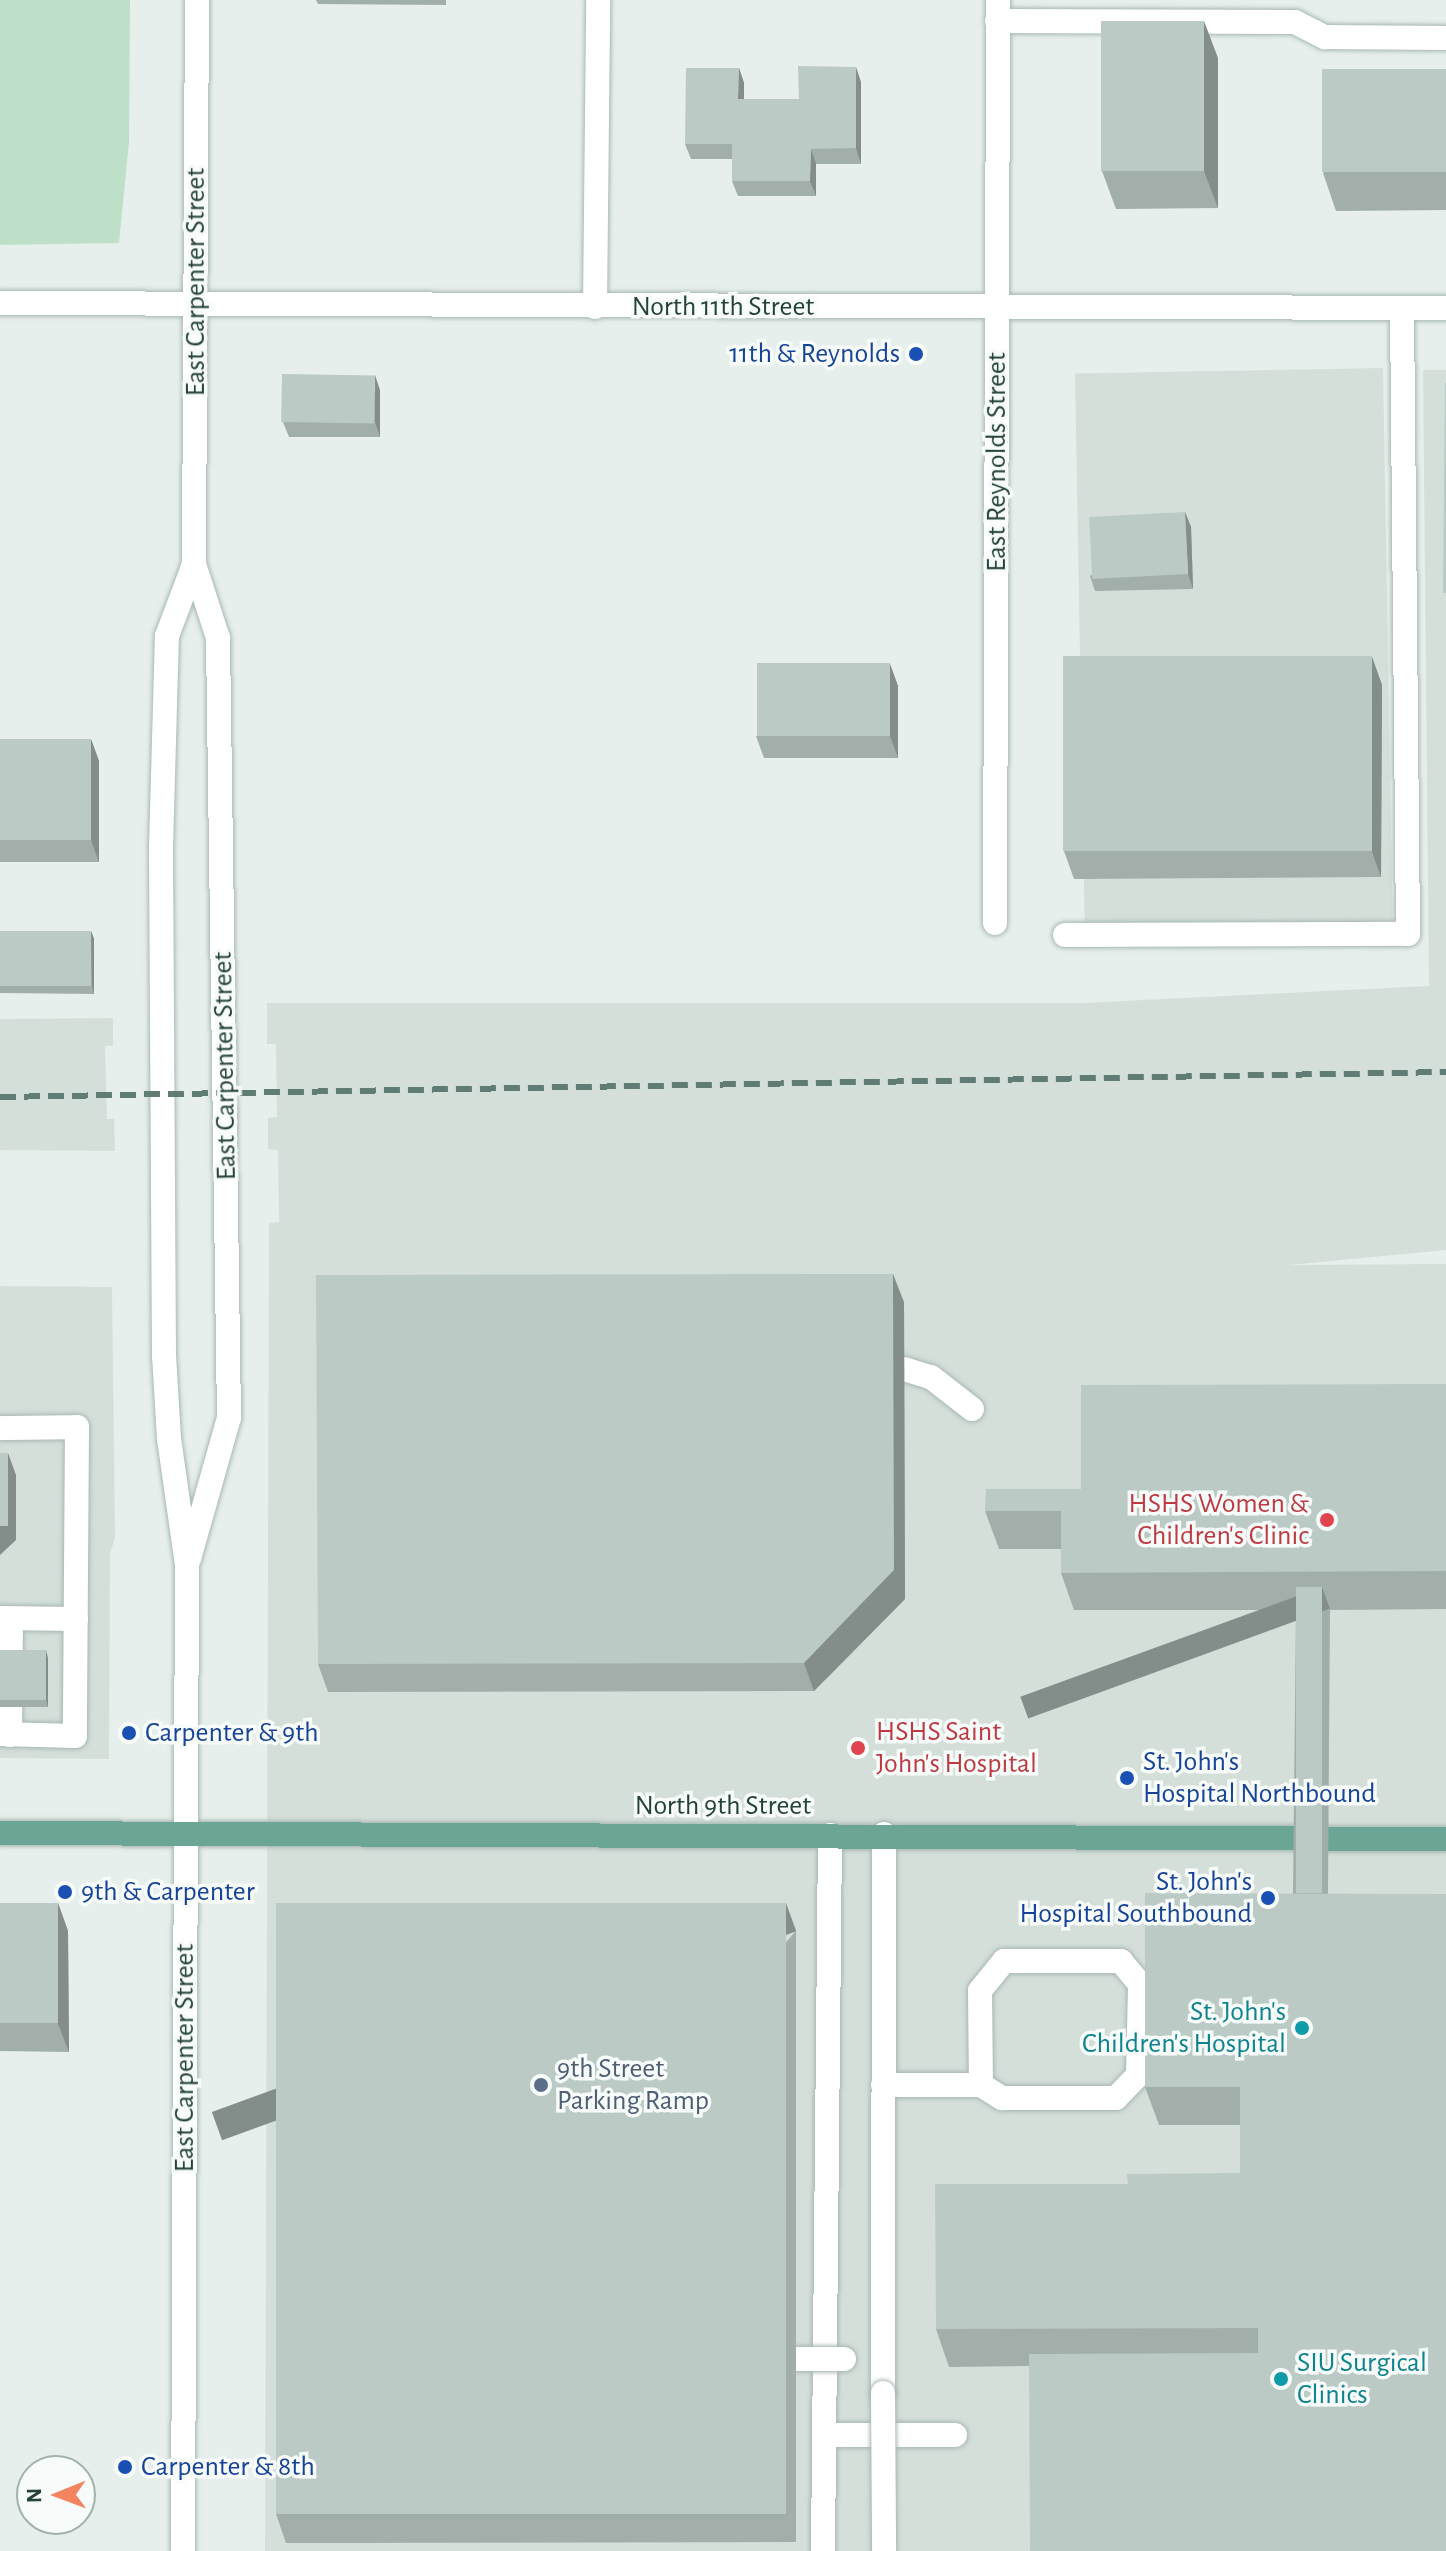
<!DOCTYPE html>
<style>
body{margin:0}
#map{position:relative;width:1446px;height:2551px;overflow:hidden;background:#e6efeb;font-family:"Alegreya Sans",sans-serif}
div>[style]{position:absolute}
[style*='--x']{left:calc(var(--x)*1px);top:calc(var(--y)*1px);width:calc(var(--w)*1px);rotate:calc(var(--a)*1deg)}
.built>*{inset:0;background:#d4dfda;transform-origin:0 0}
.green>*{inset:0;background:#bfe0c8}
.roads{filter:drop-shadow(0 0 2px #a8b8b2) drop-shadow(0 0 2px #a8b8b2)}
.minor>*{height:24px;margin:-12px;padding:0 12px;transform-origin:12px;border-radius:12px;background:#fff}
.major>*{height:24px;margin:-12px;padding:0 12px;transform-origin:12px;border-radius:12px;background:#6aa596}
.rail>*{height:6px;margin-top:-3px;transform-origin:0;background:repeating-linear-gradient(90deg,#5f7d75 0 16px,transparent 0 24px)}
.bridges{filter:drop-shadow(0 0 2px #a8b8b2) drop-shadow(0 0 2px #a8b8b2)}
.minor-bridge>*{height:24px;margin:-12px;padding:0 12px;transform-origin:12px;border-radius:12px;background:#fff}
.wall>*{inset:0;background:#a1aea9}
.shaded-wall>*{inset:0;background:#838d89;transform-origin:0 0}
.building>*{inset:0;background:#bbcac4;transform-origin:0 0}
.dots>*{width:22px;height:22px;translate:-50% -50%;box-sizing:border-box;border:4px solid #f7fbf9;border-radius:50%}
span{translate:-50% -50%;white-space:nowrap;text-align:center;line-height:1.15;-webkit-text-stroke:7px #f7fbf9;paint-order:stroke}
.street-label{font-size:28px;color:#24423a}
.transit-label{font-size:28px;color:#164399}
.right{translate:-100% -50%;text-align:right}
.left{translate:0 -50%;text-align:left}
.health-label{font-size:28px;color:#be3a42}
.culture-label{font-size:28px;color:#0d838f}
.service-label{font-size:28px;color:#4e5e75}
.north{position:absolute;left:16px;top:2455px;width:80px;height:80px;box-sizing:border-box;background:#f7fbf9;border:2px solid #a3b1ad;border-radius:50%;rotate:269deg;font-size:22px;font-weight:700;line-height:32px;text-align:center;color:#24423a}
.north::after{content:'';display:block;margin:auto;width:28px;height:36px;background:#f4845f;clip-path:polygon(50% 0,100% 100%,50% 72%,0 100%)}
</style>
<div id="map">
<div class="built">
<i style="left:1383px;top:368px;width:555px;height:308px;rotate:89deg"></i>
<i style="clip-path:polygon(1423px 370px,1446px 370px,1446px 1250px,1289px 1265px,1446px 1264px,1446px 2551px,265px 2551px,269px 1223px,279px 1222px,278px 1150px,268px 1149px,268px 1118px,277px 1117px,276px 1044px,267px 1044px,267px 1003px,1082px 1003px,1429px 986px)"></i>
<i style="clip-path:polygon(113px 1018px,113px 1046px,105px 1046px,107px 1119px,114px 1119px,115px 1151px,0 1150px,0 1019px)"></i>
<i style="clip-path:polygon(0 1286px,112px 1287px,115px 1538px,110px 1553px,109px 1759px,0 1758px)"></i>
</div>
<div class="green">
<i style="clip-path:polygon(0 0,130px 0,129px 142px,119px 243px,0 245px)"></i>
</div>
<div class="roads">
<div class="minor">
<i style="--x:997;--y:21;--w:298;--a:0.2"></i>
<i style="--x:1295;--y:22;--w:34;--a:27"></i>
<i style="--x:1325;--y:37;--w:121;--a:0.5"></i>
<i style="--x:0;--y:303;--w:1446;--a:0.2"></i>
<i style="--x:595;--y:307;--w:307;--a:-89.4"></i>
<i style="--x:995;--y:923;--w:923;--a:-89.81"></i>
<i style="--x:1065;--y:935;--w:343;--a:-0.2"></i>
<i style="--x:1408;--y:934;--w:626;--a:-90.55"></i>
<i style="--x:904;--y:1369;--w:28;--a:17"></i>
<i style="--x:931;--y:1377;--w:52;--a:38"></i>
<i style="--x:0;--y:1428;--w:77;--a:-0.7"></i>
<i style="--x:77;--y:1427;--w:309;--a:90.4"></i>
<i style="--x:75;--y:1736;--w:75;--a:-178.5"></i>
<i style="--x:189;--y:1559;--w:147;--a:-74.2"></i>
<i style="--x:229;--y:1418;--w:780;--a:-90.81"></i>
<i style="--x:218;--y:638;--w:78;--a:-108"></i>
<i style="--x:194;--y:564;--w:564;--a:-89.7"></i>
<i style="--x:0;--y:1618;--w:76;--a:0.8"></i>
<i style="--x:10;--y:1735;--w:116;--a:-89.5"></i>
<i style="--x:883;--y:2085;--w:98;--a:0"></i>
<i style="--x:981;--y:2085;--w:25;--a:32"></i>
<i style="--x:1002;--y:2098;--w:114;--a:0"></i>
<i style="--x:1116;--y:2098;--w:32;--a:-46"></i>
<i style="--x:1138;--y:2075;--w:91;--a:-88.7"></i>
<i style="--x:1140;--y:1984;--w:30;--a:-130"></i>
<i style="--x:1121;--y:1961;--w:117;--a:180"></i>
<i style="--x:1004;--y:1961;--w:38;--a:129"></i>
<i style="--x:980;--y:1991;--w:94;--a:89.4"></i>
<i style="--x:883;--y:2393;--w:559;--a:-89.9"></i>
<i style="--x:824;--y:2435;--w:131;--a:0"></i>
<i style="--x:183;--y:2551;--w:986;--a:-89.77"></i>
<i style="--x:187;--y:1565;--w:127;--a:-98.1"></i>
<i style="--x:169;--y:1439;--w:83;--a:-93.4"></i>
<i style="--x:164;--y:1356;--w:508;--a:-90.34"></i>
<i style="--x:161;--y:848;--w:212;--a:-88.4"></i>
<i style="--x:167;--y:636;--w:77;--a:-69.4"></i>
<i style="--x:823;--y:2551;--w:716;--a:-89.44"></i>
</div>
<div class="major">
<i style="--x:0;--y:1833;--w:1446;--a:0.24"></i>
</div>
</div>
<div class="rail">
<i style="--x:0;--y:1097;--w:1446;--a:-0.99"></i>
</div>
<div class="bridges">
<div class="minor-bridge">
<i style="--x:797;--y:2359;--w:47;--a:0"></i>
<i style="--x:883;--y:2393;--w:158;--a:89.6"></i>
</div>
</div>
<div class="wall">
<i style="clip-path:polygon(316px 0,446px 0,446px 5px,318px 4px)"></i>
<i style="clip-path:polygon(1218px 58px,1218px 208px,1116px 209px,1102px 171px)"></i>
<i style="clip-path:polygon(739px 68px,744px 83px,744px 99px,799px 99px,861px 82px,861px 164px,816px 164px,816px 196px,738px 196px,732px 181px,732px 159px,691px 159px,685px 144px)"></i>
<i style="clip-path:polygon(1446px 69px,1446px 210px,1336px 211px,1323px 173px)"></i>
<i style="clip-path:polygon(380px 390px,380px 437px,289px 437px,283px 422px)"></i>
<i style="clip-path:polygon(1185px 512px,1191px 527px,1193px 589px,1095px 591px,1090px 576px)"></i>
<i style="clip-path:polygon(1372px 657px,1382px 685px,1381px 877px,1074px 879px,1064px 851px)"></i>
<i style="clip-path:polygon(890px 664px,898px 686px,898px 758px,764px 758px,756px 736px)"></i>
<i style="clip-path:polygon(0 739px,91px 739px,99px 761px,99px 862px,0 862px)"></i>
<i style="clip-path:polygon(0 931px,91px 931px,94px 939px,94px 994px,0 993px)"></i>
<i style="clip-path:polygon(904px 1302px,905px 1599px,814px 1691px,328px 1692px,318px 1664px)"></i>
<i style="clip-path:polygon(1446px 1384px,1446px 1609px,1330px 1610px,1328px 1893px,1446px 2551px,1029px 2366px,949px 2367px,936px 2329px,1128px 2184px,1240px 2173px,1240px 2125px,1159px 2125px,1145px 2087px,1293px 1893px,1296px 1610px,1074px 1610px,1061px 1573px,1061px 1549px,999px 1549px,985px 1511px,1081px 1489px)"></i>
<i style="clip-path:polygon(0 1650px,48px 1658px,48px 1707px,0 1707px)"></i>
<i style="clip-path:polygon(0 1903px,58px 1903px,68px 1931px,69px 2052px,0 2051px)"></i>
<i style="clip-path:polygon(796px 1931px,796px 2542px,286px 2543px,276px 2514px)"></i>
</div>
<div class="shaded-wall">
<i style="clip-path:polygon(1204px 21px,1218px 58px,1218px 208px,1204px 171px)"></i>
<i style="clip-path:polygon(856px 67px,861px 82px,861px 164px,856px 148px)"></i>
<i style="clip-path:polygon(739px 68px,744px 83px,744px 115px,738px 99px)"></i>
<i style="clip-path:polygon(811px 149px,816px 164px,816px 196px,810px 181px)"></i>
<i style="clip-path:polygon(375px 375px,380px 390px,380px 437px,375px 422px)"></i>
<i style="clip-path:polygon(1185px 512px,1191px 527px,1193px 589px,1188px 574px)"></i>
<i style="clip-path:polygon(1372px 657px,1382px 685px,1381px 877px,1371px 849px)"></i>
<i style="clip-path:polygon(890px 664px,898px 686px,898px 758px,890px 736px)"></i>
<i style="clip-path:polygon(91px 739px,99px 761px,99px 862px,91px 840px)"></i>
<i style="clip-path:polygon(91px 931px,94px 939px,94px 994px,92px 986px)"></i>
<i style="clip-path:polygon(893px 1274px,904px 1302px,905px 1599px,814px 1691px,804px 1663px)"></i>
<i style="clip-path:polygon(8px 1453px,16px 1475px,16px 1540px,0 1555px,0 1526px)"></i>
<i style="left:1322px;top:1587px;width:23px;height:321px;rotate:70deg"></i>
<i style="clip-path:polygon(46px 1650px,48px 1658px,48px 1707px,46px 1700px)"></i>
<i style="clip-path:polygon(58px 1903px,68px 1931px,69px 2052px,58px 2024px)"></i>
<i style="left:786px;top:1903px;width:30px;height:611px;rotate:70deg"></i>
</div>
<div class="building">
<i style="left:1101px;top:21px;width:103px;height:150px"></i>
<i style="clip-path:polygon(798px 66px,856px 67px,856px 148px,811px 149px,810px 181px,732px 181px,732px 144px,685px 144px,686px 68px,739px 68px,738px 99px,799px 99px)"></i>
<i style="left:1446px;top:69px;width:103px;height:124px;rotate:90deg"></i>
<i style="left:282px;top:374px;width:93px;height:48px;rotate:1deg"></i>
<i style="clip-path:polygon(1445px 383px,1446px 383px,1446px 593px,1443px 593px)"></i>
<i style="left:1185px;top:512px;width:62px;height:96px;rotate:87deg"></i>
<i style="left:1063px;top:656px;width:309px;height:195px"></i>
<i style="left:757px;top:663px;width:133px;height:73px"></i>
<i style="left:0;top:739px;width:91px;height:101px"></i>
<i style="left:0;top:931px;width:91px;height:55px"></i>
<i style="clip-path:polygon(893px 1274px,894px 1570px,804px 1663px,318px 1664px,316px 1275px)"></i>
<i style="clip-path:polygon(1446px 1384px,1446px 1571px,1061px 1573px,1061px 1511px,985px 1511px,986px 1489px,1081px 1489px,1081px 1385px)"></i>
<i style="left:0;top:1453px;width:8px;height:73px"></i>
<i style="left:1296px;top:1587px;width:26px;height:306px"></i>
<i style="left:0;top:1650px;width:46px;height:50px"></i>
<i style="clip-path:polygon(1145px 1893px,1446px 1894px,1446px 2551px,1030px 2551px,1029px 2354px,1258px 2353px,1258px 2328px,936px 2329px,935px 2184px,1128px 2184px,1127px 2174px,1240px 2173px,1240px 2087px,1145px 2087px)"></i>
<i style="left:0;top:1903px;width:58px;height:120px"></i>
<i style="left:276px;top:1903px;width:510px;height:611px"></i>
</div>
<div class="dots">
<i style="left:916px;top:354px;background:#1a4fb4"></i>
<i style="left:1327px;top:1520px;background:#e0444e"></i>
<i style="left:129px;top:1733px;background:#1a4fb4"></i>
<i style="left:858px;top:1748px;background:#e0444e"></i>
<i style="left:1127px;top:1778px;background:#1a4fb4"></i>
<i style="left:65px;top:1892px;background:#1a4fb4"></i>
<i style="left:1268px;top:1898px;background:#1a4fb4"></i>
<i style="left:1302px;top:2028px;background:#0f9aa8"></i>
<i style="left:541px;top:2085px;background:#5c6f8a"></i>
<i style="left:1281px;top:2379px;background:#0f9aa8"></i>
<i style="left:125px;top:2467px;background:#1a4fb4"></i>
</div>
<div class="street-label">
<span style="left:196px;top:282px;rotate:-90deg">East Carpenter Street</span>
<span style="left:723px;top:307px">North 11th Street</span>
<span style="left:997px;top:462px;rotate:-90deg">East Reynolds Street</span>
<span style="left:225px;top:1066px;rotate:-91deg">East Carpenter Street</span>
<span style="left:723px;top:1806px">North 9th Street</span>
<span style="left:185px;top:2058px;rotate:-90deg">East Carpenter Street</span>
</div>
<div class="transit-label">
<span class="right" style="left:900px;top:354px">11th &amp; Reynolds</span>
<span class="left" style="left:145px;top:1733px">Carpenter &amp; 9th</span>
<span class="left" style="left:1143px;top:1778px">St. John's<br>Hospital Northbound</span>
<span class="right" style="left:1252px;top:1898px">St. John's<br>Hospital Southbound</span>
<span class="left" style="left:81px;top:1892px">9th &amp; Carpenter</span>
<span class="left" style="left:141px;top:2467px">Carpenter &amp; 8th</span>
</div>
<div class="health-label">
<span class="right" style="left:1309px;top:1520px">HSHS Women &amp;<br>Children's Clinic</span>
<span class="left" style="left:876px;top:1748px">HSHS Saint<br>John's Hospital</span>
</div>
<div class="culture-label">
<span class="right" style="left:1286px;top:2028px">St. John's<br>Children's Hospital</span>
<span class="left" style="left:1297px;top:2379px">SIU Surgical<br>Clinics</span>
</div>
<div class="service-label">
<span class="left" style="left:557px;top:2085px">9th Street<br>Parking Ramp</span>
</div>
<div class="north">N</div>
</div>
